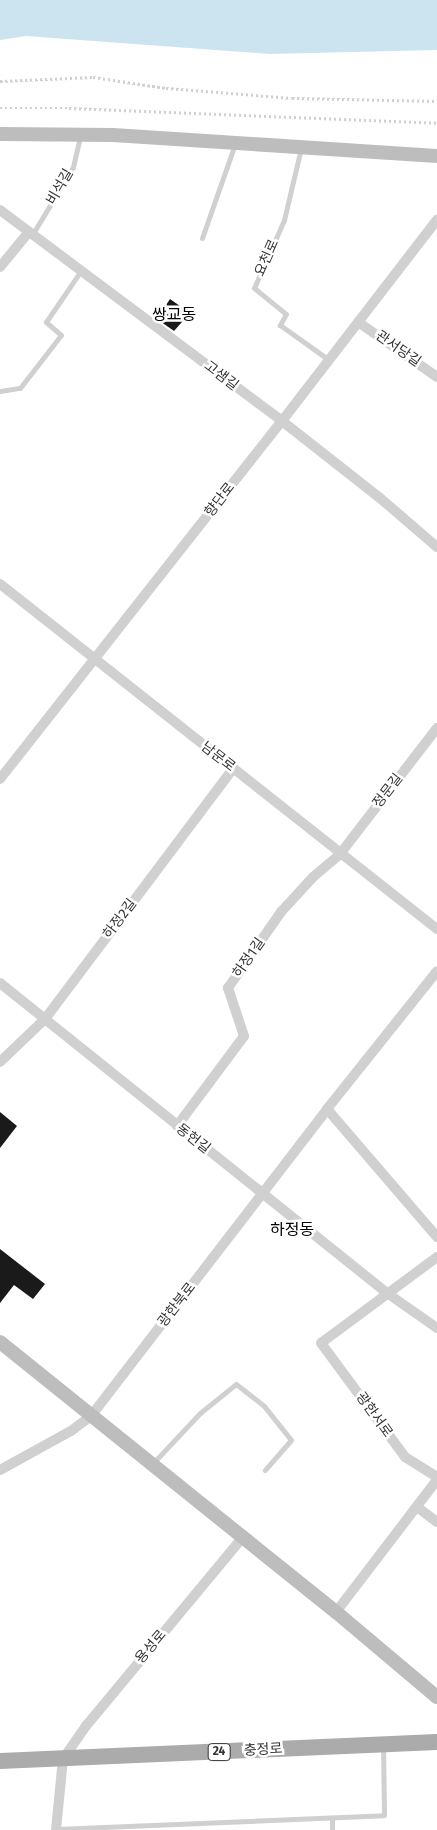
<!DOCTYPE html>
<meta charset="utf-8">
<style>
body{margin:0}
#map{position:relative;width:437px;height:1830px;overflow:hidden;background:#fff;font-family:"Fira Sans","Noto Sans KR",sans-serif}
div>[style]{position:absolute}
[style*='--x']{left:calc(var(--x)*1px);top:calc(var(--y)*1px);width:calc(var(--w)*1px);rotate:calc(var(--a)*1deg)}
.water>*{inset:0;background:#cce4f0}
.building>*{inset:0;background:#1a1a1a}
.path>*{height:2.5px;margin-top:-1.25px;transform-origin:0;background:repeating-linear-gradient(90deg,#d0d0d0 0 2.5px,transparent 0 5px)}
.lane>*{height:5px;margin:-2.5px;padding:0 2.5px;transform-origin:2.5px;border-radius:2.5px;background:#d0d0d0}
.street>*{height:10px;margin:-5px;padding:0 5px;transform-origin:5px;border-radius:5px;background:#d0d0d0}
.secondary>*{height:14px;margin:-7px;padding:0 7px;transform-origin:7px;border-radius:7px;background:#bdbdbd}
.primary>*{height:16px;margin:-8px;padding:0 8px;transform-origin:8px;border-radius:8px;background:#ababab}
span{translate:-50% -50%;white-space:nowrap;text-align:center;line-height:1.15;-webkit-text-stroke:5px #fff;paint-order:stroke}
.shield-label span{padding:1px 4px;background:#fff;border:1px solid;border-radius:4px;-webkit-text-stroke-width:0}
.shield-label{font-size:12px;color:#333;font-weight:700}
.street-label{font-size:14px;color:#333}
.quarter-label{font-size:16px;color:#000}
</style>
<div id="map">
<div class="water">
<i style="clip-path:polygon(0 0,437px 0,437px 50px,270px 54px,26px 36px,0 40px)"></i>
</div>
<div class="building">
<i style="clip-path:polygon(170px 299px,190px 313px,174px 331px,157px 319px)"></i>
<i style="clip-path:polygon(0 1112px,17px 1126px,0 1148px)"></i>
<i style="clip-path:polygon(0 1249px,45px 1284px,33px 1299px,14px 1285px,0 1303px)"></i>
</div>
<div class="path">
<i style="--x:0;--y:81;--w:93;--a:-2.5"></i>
<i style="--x:93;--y:77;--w:74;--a:8.6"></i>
<i style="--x:166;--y:88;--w:126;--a:4.5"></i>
<i style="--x:292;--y:98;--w:145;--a:1.2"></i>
<i style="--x:0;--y:108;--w:69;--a:0"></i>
<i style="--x:69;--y:108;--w:368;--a:2.3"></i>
</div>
<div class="lane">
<i style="--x:301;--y:148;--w:74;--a:103.3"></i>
<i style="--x:284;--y:220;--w:74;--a:113.8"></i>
<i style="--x:254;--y:288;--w:41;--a:39.1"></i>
<i style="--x:286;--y:314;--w:13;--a:119"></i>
<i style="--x:280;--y:325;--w:60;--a:35.5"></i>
<i style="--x:32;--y:235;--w:79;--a:-58.9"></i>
<i style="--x:73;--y:167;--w:32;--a:-77"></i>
<i style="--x:202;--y:238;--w:100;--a:-70.7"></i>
<i style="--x:0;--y:391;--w:20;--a:-9"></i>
<i style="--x:20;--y:388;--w:67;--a:-52.3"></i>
<i style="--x:61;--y:335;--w:20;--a:-139"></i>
<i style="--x:46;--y:322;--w:60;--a:-55.8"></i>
<i style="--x:153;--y:1463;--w:69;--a:-46.8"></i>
<i style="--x:200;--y:1413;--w:46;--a:-38.9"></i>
<i style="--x:236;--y:1384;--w:36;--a:38"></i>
<i style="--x:264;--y:1406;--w:43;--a:51.5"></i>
<i style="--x:291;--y:1440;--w:40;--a:131"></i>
<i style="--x:332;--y:1818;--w:12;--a:90"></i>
<i style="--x:56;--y:1829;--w:328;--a:-2.4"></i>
<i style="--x:384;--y:1815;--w:68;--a:-90.8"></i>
</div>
<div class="street">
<i style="--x:0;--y:210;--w:352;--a:36.8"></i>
<i style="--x:282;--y:421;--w:125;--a:38.2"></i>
<i style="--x:380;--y:498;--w:75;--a:40.7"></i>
<i style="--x:0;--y:267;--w:44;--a:-50.5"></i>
<i style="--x:358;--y:322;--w:96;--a:34.8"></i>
<i style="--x:0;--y:584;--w:557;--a:38.29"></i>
<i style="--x:0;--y:779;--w:456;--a:-51.8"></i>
<i style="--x:282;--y:421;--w:254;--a:-52.4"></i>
<i style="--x:0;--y:983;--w:496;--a:38.7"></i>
<i style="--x:387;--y:1293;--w:61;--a:35"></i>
<i style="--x:0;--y:1062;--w:62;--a:-43.7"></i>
<i style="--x:45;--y:1019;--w:313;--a:-53.1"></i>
<i style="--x:327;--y:1109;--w:169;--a:49.3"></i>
<i style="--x:177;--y:1126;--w:112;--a:-53.3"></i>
<i style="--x:244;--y:1036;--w:51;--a:-108.4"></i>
<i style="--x:228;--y:988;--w:93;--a:-55.1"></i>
<i style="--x:281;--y:912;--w:47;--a:-47.6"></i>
<i style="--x:313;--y:877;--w:35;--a:-40"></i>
<i style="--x:340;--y:854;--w:159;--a:-52.4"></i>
<i style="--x:437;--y:1257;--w:144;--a:143.4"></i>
<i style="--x:321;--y:1343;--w:142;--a:53.6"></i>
<i style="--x:405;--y:1457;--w:38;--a:32"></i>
<i style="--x:0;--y:1470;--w:81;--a:-28.8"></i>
<i style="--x:71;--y:1431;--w:25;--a:-37"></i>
<i style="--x:91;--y:1416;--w:387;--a:-52.4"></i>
<i style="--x:327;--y:1109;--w:176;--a:-51.4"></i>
<i style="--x:417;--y:1507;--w:25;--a:37"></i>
<i style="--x:336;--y:1612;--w:166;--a:-52.6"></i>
<i style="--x:56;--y:1830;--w:71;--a:-84.4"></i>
<i style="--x:63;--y:1759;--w:40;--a:-55.1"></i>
<i style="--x:86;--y:1726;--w:246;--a:-50.3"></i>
</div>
<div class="secondary">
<i style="--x:0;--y:134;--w:113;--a:0.5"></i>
<i style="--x:113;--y:135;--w:325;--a:3.7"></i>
<i style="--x:0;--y:1342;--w:431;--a:38.8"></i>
<i style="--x:336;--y:1612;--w:132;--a:40.1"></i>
</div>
<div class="primary">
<i style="--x:0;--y:1761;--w:437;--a:-2.5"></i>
</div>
<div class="shield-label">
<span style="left:219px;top:1752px">24</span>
</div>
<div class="street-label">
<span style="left:60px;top:187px;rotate:-60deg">비석길</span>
<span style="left:267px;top:258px;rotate:-66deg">요천로</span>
<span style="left:398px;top:349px;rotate:35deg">관서당길</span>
<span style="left:221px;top:376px;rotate:37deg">고샘길</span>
<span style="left:220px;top:500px;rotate:-52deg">향단로</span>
<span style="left:218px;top:757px;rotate:38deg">남문로</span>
<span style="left:388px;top:791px;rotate:-52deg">정문길</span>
<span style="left:120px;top:919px;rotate:-53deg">하정2길</span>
<span style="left:249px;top:958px;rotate:-55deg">하정1길</span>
<span style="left:193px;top:1139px;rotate:38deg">동헌길</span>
<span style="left:177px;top:1305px;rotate:-52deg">광한북로</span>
<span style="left:374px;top:1415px;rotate:54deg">광한서로</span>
<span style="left:151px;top:1647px;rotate:-50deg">용성로</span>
<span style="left:263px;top:1750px;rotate:-3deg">충정로</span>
</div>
<div class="quarter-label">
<span style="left:174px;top:315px">쌍교동</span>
<span style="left:292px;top:1230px">하정동</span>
</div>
</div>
